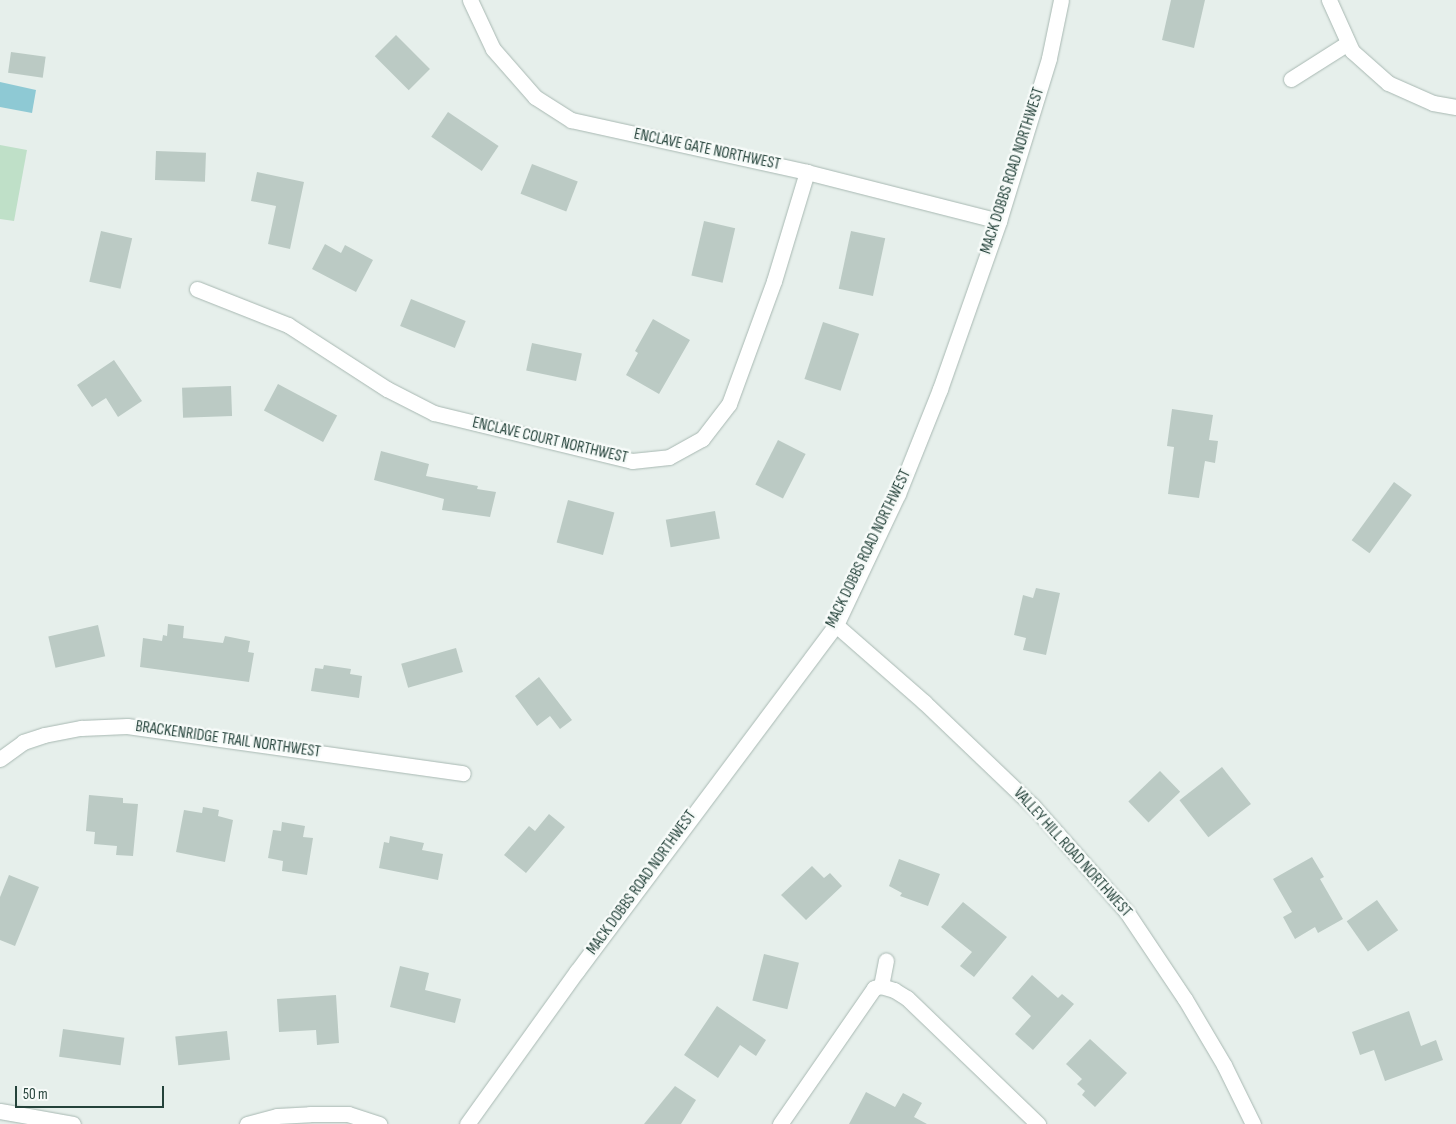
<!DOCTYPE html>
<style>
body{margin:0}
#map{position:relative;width:1456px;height:1124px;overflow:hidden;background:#e6efeb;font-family:"Sofia Sans Condensed",sans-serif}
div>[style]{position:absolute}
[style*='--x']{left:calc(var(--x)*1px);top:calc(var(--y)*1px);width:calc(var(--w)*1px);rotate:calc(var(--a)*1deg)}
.green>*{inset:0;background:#bfe0c8}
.water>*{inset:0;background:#8ec9d4}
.building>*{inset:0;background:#bbcac4;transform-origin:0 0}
.roads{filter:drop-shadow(0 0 1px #a8b8b2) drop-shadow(0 0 1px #a8b8b2)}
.minor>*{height:15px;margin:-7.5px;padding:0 7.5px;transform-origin:7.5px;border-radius:7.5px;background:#fff}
span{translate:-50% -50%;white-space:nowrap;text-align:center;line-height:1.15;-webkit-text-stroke:5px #f7fbf9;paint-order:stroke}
.street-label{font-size:16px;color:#24423a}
.scale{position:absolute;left:15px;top:1086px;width:149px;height:22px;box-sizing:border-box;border:2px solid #24423a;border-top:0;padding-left:6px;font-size:15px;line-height:18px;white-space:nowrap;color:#24423a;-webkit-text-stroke:4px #f7fbf9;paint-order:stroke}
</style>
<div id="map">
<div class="green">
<i style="clip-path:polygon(0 145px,27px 150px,14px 221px,0 219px)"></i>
</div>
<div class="water">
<i style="clip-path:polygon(0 82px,36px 90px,32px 113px,0 107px)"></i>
</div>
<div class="building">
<i style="clip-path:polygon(1171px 0,1205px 0,1194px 48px,1162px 40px)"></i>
<i style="left:396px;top:35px;width:48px;height:30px;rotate:45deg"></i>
<i style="left:11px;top:52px;width:35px;height:21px;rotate:8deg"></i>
<i style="left:448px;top:112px;width:61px;height:30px;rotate:34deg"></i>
<i style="left:156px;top:151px;width:50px;height:29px;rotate:2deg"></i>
<i style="left:532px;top:164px;width:49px;height:32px;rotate:21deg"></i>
<i style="clip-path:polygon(257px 172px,304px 182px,290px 249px,268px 244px,276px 206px,251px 201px)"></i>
<i style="left:704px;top:221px;width:32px;height:56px;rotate:13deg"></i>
<i style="left:101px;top:231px;width:32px;height:52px;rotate:13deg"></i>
<i style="left:851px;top:231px;width:35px;height:59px;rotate:12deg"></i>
<i style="clip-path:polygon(325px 244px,341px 253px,345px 245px,373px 260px,356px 292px,312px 269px)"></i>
<i style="left:411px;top:299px;width:59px;height:29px;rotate:22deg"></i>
<i style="clip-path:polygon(653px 319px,690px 340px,659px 394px,626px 375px,638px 353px,635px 351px)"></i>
<i style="left:823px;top:322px;width:38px;height:60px;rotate:18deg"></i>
<i style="left:532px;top:343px;width:51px;height:28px;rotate:12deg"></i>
<i style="clip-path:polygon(114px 360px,142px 401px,118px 417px,106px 398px,92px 407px,77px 385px)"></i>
<i style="left:278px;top:384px;width:67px;height:30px;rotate:28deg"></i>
<i style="left:231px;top:386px;width:30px;height:49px;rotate:88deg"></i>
<i style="clip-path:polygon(1172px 409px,1213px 415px,1209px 440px,1218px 441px,1215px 463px,1205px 461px,1199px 498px,1168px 494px,1174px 447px,1167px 446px)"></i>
<i style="left:778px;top:440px;width:31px;height:50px;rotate:27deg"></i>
<i style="clip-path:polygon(381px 451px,429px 464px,426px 476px,478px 486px,477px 489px,496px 492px,490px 517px,442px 510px,444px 499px,374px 480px)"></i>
<i style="left:1394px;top:482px;width:22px;height:72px;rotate:36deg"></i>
<i style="left:568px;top:500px;width:48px;height:44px;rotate:15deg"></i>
<i style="left:715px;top:511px;width:28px;height:50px;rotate:80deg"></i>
<i style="clip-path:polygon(1036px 588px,1060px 593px,1046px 655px,1023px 650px,1026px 638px,1014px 635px,1023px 595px,1033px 598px)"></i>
<i style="clip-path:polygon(168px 624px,184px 626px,183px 638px,223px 643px,225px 636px,250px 641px,248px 652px,254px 653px,249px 682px,140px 667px,143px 638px,162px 641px,163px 635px,167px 636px)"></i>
<i style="left:98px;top:625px;width:32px;height:51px;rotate:77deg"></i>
<i style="left:456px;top:648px;width:25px;height:57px;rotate:74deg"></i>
<i style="clip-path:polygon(324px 665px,351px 669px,350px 674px,362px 676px,359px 698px,311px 691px,315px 668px,323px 669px)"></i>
<i style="clip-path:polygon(539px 677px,572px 720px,560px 729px,550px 716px,537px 726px,515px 696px)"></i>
<i style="left:1222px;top:767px;width:47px;height:54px;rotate:52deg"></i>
<i style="left:1160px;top:771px;width:29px;height:44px;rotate:46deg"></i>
<i style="clip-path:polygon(89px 795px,123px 798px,123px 803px,138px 804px,133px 856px,116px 855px,117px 846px,94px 844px,95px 832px,86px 831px)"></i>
<i style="clip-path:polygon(203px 807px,219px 810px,218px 816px,233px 820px,225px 862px,176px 852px,184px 810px,202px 813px)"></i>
<i style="clip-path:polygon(549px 814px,565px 827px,526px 873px,504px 855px,529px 826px,535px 831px)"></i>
<i style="clip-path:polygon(282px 822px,305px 826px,303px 837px,313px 838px,307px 875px,282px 871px,283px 861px,268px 858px,273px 830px,281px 831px)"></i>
<i style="clip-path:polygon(390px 836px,424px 843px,422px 850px,443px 854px,438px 880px,379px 868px,384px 842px,389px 843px)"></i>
<i style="clip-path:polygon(1312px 857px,1324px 877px,1320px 879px,1343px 919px,1318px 933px,1315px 927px,1295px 939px,1283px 917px,1292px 912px,1273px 879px)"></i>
<i style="clip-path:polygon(899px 859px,940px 874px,928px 906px,900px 896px,902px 893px,889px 886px)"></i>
<i style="clip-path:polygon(812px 866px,824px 878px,830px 873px,842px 886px,806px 920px,781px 895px)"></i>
<i style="clip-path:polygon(9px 875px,39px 887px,15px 946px,0 940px,0 897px)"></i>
<i style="left:1377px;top:900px;width:37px;height:37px;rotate:55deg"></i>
<i style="clip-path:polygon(963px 902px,1007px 937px,974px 977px,960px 966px,972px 952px,941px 927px)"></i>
<i style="left:764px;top:954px;width:36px;height:48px;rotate:14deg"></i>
<i style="clip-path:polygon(400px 966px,429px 973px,425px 990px,461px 999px,455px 1023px,390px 1007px)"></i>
<i style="clip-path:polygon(1032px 975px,1058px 998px,1062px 994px,1074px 1004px,1033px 1050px,1015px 1034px,1031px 1016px,1012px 998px)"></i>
<i style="clip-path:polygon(336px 995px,339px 1043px,317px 1045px,316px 1030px,279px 1032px,277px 999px)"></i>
<i style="clip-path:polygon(717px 1006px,766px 1040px,756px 1056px,740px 1045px,718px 1078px,684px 1055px)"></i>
<i style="clip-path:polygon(1409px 1011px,1421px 1046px,1436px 1040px,1443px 1060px,1385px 1081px,1374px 1050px,1360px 1055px,1352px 1032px)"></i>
<i style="left:63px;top:1029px;width:62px;height:28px;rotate:8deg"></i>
<i style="left:227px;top:1031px;width:29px;height:52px;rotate:84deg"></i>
<i style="clip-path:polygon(1090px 1039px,1127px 1073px,1095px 1107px,1082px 1095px,1085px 1091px,1077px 1084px,1082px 1079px,1066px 1064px)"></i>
<i style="clip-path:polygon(675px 1086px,696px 1100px,681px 1124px,644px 1124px)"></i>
<i style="clip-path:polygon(866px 1092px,895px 1107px,903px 1093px,922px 1103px,914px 1117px,927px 1124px,849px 1124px)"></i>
</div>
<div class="roads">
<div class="minor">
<i style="--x:470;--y:0;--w:54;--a:64.9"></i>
<i style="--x:493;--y:49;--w:64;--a:48.8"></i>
<i style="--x:535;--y:97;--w:43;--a:32.6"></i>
<i style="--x:571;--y:120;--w:242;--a:12.4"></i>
<i style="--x:807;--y:172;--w:198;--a:14.3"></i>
<i style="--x:1329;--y:0;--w:56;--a:65.7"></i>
<i style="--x:1352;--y:51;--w:48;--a:41.6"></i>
<i style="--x:1388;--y:83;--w:49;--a:24"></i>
<i style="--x:1433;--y:103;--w:23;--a:10"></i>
<i style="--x:1291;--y:79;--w:67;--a:-32.3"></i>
<i style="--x:197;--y:289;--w:98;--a:21.6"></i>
<i style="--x:288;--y:325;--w:118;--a:32.9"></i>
<i style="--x:387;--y:389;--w:53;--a:27.1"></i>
<i style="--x:434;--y:413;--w:204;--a:13.6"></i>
<i style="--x:632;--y:461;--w:37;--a:-6"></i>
<i style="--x:669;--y:457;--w:38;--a:-29"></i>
<i style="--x:702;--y:439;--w:44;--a:-52.4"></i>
<i style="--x:729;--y:404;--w:131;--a:-69.9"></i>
<i style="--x:774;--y:281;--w:114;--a:-73.2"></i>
<i style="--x:836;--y:625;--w:117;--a:41.2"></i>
<i style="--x:924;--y:702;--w:151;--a:43.7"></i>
<i style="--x:1033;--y:806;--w:140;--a:48.5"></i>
<i style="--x:1126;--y:911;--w:106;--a:56.2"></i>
<i style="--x:1185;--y:999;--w:77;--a:59.4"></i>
<i style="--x:1224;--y:1065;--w:66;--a:63.8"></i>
<i style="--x:0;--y:759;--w:29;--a:-36"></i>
<i style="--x:23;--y:742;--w:22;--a:-18"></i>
<i style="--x:44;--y:735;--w:38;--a:-11"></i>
<i style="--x:81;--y:728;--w:46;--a:-2.5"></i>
<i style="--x:127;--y:726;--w:339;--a:8"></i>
<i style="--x:881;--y:986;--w:26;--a:-79"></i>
<i style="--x:0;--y:1111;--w:74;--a:10.1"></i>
<i style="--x:247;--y:1124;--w:31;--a:-15"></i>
<i style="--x:277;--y:1116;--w:33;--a:-3"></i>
<i style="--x:310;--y:1114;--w:38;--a:0"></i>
<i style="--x:348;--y:1114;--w:33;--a:18"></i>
<i style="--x:467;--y:1124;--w:188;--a:-54.3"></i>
<i style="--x:577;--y:971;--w:432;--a:-53.2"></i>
<i style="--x:836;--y:625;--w:145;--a:-64.7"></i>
<i style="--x:898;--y:494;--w:113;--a:-68.2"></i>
<i style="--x:940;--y:389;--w:178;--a:-70.6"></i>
<i style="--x:999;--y:221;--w:170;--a:-72.9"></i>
<i style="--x:1049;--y:58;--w:59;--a:-78.3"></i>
<i style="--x:780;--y:1124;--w:165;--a:-55.3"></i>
<i style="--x:874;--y:988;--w:7;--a:-16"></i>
<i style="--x:881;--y:986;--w:14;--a:17"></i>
<i style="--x:894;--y:990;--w:15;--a:32"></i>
<i style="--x:907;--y:998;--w:182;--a:43.9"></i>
</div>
</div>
<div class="street-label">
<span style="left:707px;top:150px;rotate:12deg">ENCLAVE GATE NORTHWEST</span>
<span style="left:1013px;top:171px;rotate:-72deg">MACK DOBBS ROAD NORTHWEST</span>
<span style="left:550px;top:441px;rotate:13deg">ENCLAVE COURT NORTHWEST</span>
<span style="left:869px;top:549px;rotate:-64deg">MACK DOBBS ROAD NORTHWEST</span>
<span style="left:228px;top:740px;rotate:8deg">BRACKENRIDGE TRAIL NORTHWEST</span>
<span style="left:1072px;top:853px;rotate:48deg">VALLEY HILL ROAD NORTHWEST</span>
<span style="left:642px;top:883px;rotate:-54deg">MACK DOBBS ROAD NORTHWEST</span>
</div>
<div class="scale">50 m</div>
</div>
